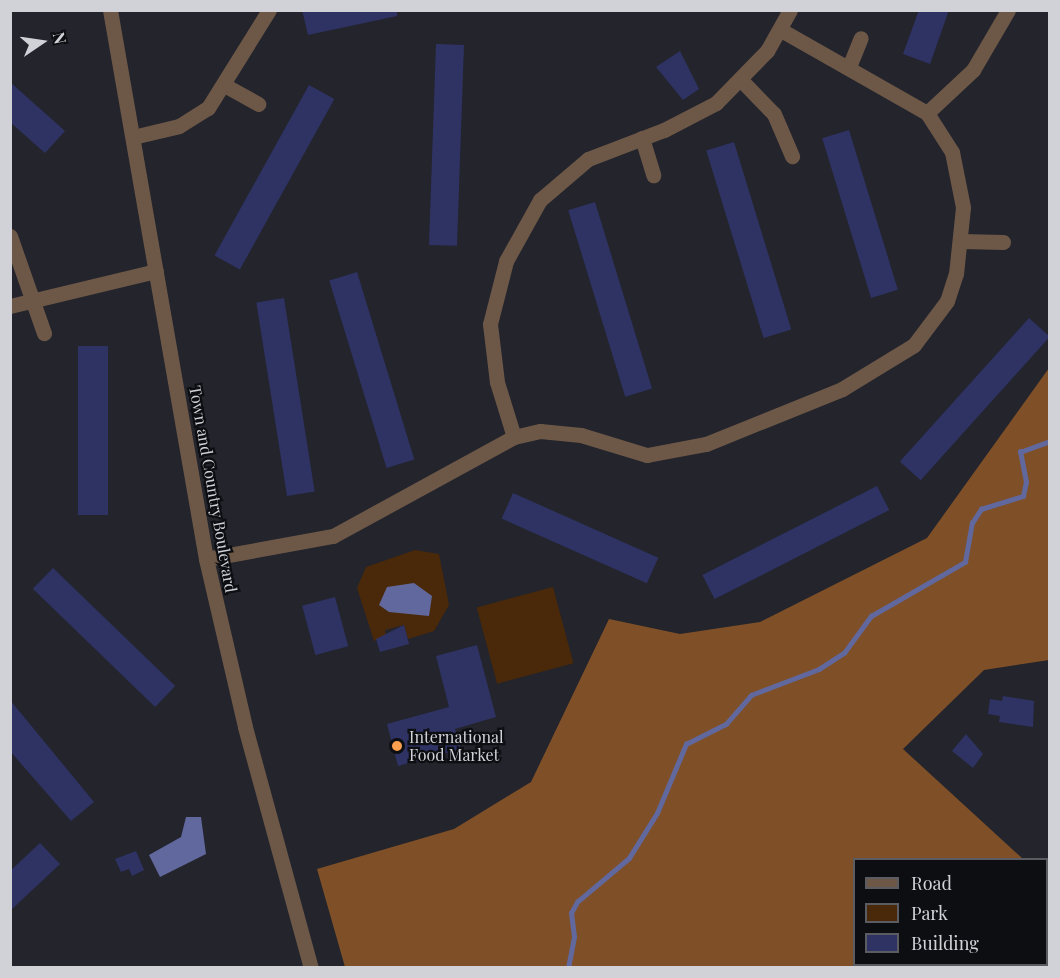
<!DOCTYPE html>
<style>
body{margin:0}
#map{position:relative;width:1060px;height:978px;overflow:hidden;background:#23242c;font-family:"Playfair Display",serif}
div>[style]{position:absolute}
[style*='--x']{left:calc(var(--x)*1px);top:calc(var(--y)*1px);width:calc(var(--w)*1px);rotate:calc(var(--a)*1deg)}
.green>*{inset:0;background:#4a290a;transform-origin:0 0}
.forest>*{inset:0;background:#7f5027}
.water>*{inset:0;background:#61689e}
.stream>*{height:4.5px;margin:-2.25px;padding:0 2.25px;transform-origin:2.25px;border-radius:2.25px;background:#61689e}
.building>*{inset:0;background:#2f3364;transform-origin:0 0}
.minor>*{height:15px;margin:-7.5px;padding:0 7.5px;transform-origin:7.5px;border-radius:7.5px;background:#6d5848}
.dots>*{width:16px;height:16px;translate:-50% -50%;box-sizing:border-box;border:3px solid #0d0e11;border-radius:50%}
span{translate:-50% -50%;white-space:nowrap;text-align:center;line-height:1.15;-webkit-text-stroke:4.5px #0d0e11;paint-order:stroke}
.street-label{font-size:16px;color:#d1d2d8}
.poi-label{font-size:16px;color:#d1d2d8}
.left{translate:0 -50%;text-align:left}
.frame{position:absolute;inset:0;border:12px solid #d1d2d8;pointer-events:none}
.legend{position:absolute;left:853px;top:858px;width:195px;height:108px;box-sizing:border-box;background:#0d0e11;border:2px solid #5b5c61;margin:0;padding:8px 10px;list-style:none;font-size:18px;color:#d1d2d8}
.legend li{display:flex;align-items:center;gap:12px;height:30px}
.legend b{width:30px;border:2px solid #5b5c61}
.north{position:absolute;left:12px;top:12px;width:60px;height:60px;-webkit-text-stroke:4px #0d0e11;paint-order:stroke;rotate:77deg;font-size:16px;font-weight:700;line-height:24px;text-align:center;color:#d1d2d8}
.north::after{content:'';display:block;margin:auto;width:21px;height:27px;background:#d1d2d8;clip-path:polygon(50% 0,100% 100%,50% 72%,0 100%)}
</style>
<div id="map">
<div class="green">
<i style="clip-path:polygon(415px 550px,439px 554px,449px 605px,434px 631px,408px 639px,404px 625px,385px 630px,386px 636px,374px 641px,357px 588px,366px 567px)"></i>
<i style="left:553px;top:587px;width:79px;height:79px;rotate:75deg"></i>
</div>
<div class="forest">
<i style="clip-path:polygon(1049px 368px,1049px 660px,984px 670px,903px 749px,1023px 859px,854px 860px,854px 964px,985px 967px,345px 967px,317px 869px,454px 829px,531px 782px,609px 619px,680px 634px,760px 622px,927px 538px)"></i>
</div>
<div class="water">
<i style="clip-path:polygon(414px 583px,432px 596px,429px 616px,389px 612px,379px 605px,387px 587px)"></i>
<i style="clip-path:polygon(186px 817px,201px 817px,206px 854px,160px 877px,149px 855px,181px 837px)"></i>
</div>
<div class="stream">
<i style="--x:568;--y:968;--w:32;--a:-79"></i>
<i style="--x:574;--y:937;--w:24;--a:-97"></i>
<i style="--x:571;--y:913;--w:13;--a:-61"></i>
<i style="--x:577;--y:902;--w:68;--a:-40.2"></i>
<i style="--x:629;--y:858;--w:53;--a:-58.1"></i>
<i style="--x:657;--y:813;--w:75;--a:-67.2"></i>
<i style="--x:686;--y:744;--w:45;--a:-26.6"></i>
<i style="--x:726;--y:724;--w:38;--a:-49"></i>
<i style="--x:751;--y:695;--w:73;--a:-20.9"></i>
<i style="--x:819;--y:669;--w:30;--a:-33"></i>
<i style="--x:844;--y:653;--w:46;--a:-53.9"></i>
<i style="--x:871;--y:616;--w:108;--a:-29.9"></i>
<i style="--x:965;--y:562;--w:40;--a:-80"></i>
<i style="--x:972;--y:523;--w:17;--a:-57"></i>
<i style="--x:981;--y:509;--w:44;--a:-17.2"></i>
<i style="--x:1023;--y:496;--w:14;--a:-78"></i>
<i style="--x:1026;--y:482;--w:31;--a:-101"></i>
<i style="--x:1020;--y:452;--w:32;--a:-20"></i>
</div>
<div class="building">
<i style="clip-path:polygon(302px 10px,397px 10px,397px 16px,308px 35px)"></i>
<i style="clip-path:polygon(919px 10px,949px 10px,930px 64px,903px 54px)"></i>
<i style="left:436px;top:44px;width:28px;height:201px;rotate:2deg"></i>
<i style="clip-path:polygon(680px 51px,699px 89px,683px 100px,656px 67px)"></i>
<i style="clip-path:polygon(10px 82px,65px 131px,45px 153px,10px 122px)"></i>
<i style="left:309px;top:85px;width:29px;height:195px;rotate:29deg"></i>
<i style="left:849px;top:130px;width:167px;height:28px;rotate:73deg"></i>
<i style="left:734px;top:142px;width:196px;height:29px;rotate:73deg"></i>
<i style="left:595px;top:202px;width:195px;height:28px;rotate:73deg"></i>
<i style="left:357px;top:272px;width:196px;height:29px;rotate:73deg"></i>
<i style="left:284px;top:298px;width:196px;height:28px;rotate:81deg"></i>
<i style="left:1029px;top:318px;width:28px;height:193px;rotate:42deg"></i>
<i style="left:78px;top:346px;width:30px;height:169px"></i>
<i style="left:877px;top:486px;width:27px;height:196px;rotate:63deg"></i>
<i style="left:513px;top:493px;width:159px;height:28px;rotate:24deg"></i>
<i style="left:53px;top:568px;width:170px;height:29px;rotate:44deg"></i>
<i style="left:335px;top:597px;width:51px;height:34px;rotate:75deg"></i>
<i style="clip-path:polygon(404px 625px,409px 644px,380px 652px,376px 639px)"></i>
<i style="clip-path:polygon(477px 645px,496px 717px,455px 729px,461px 749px,398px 766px,387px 724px,449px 707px,436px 656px)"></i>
<i style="clip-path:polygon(1003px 696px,1034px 701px,1033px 727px,999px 722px,1000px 716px,988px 714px,990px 699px,1002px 701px)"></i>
<i style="clip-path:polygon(10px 700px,94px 802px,71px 821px,10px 751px)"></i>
<i style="clip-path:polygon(966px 734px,983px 754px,973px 768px,952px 751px)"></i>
<i style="clip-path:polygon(40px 843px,60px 864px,10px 911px,10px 871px)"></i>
<i style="clip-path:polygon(136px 851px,144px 870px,132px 876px,129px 869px,121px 872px,115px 859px)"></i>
</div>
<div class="minor">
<i style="--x:110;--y:10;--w:557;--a:80.08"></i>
<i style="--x:206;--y:559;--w:172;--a:76.9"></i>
<i style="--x:245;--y:727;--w:250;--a:74.7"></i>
<i style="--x:849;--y:67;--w:31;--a:-68"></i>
<i style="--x:741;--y:80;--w:47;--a:45.9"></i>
<i style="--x:774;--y:114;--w:46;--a:66.8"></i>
<i style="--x:226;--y:86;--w:37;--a:29"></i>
<i style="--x:927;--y:113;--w:63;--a:-43.1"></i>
<i style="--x:973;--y:70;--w:69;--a:-59.7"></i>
<i style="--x:133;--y:137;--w:47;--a:-13.4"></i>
<i style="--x:179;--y:126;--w:34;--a:-32"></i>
<i style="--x:208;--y:108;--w:115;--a:-58.1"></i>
<i style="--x:642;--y:138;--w:39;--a:73"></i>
<i style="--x:10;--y:236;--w:103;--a:70.7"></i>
<i style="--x:962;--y:241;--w:41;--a:1.4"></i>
<i style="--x:10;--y:306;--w:150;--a:-13.5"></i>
<i style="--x:514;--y:437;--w:58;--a:-107.2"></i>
<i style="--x:497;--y:382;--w:58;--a:-96.9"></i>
<i style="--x:490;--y:324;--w:65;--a:-75.7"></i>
<i style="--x:506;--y:261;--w:70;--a:-60.9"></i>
<i style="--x:540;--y:200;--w:63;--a:-40.5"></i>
<i style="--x:588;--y:159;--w:81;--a:-20.9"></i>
<i style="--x:664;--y:130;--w:59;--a:-27.4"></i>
<i style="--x:716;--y:103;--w:73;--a:-45.6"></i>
<i style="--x:767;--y:51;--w:47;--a:-60.7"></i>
<i style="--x:206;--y:559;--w:129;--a:-10.3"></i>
<i style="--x:333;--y:536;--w:206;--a:-28.7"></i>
<i style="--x:514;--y:437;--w:27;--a:-13"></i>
<i style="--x:540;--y:431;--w:41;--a:5.6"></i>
<i style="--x:581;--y:435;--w:69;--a:16.9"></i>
<i style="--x:647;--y:455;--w:60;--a:-10.6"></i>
<i style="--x:706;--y:444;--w:147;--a:-22"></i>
<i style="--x:842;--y:389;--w:84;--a:-31.4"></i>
<i style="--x:914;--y:345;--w:55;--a:-53.1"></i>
<i style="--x:947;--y:301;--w:28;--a:-72"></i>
<i style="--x:956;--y:274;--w:67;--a:-84"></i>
<i style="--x:963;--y:207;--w:56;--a:-101.3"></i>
<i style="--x:952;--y:152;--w:46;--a:-122.7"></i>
<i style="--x:927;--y:113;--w:168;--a:-150.4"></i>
</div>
<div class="dots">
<i style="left:397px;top:746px;background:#fa9f4e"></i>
</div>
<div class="street-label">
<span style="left:213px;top:489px;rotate:80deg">Town and Country Boulevard</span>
</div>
<div class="poi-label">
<span class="left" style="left:409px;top:746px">International<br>Food Market</span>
</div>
<div class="frame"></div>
<ul class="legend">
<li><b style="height:8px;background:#6d5848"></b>Road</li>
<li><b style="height:16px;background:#4a290a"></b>Park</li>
<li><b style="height:16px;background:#2f3364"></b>Building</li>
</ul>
<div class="north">N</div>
</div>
